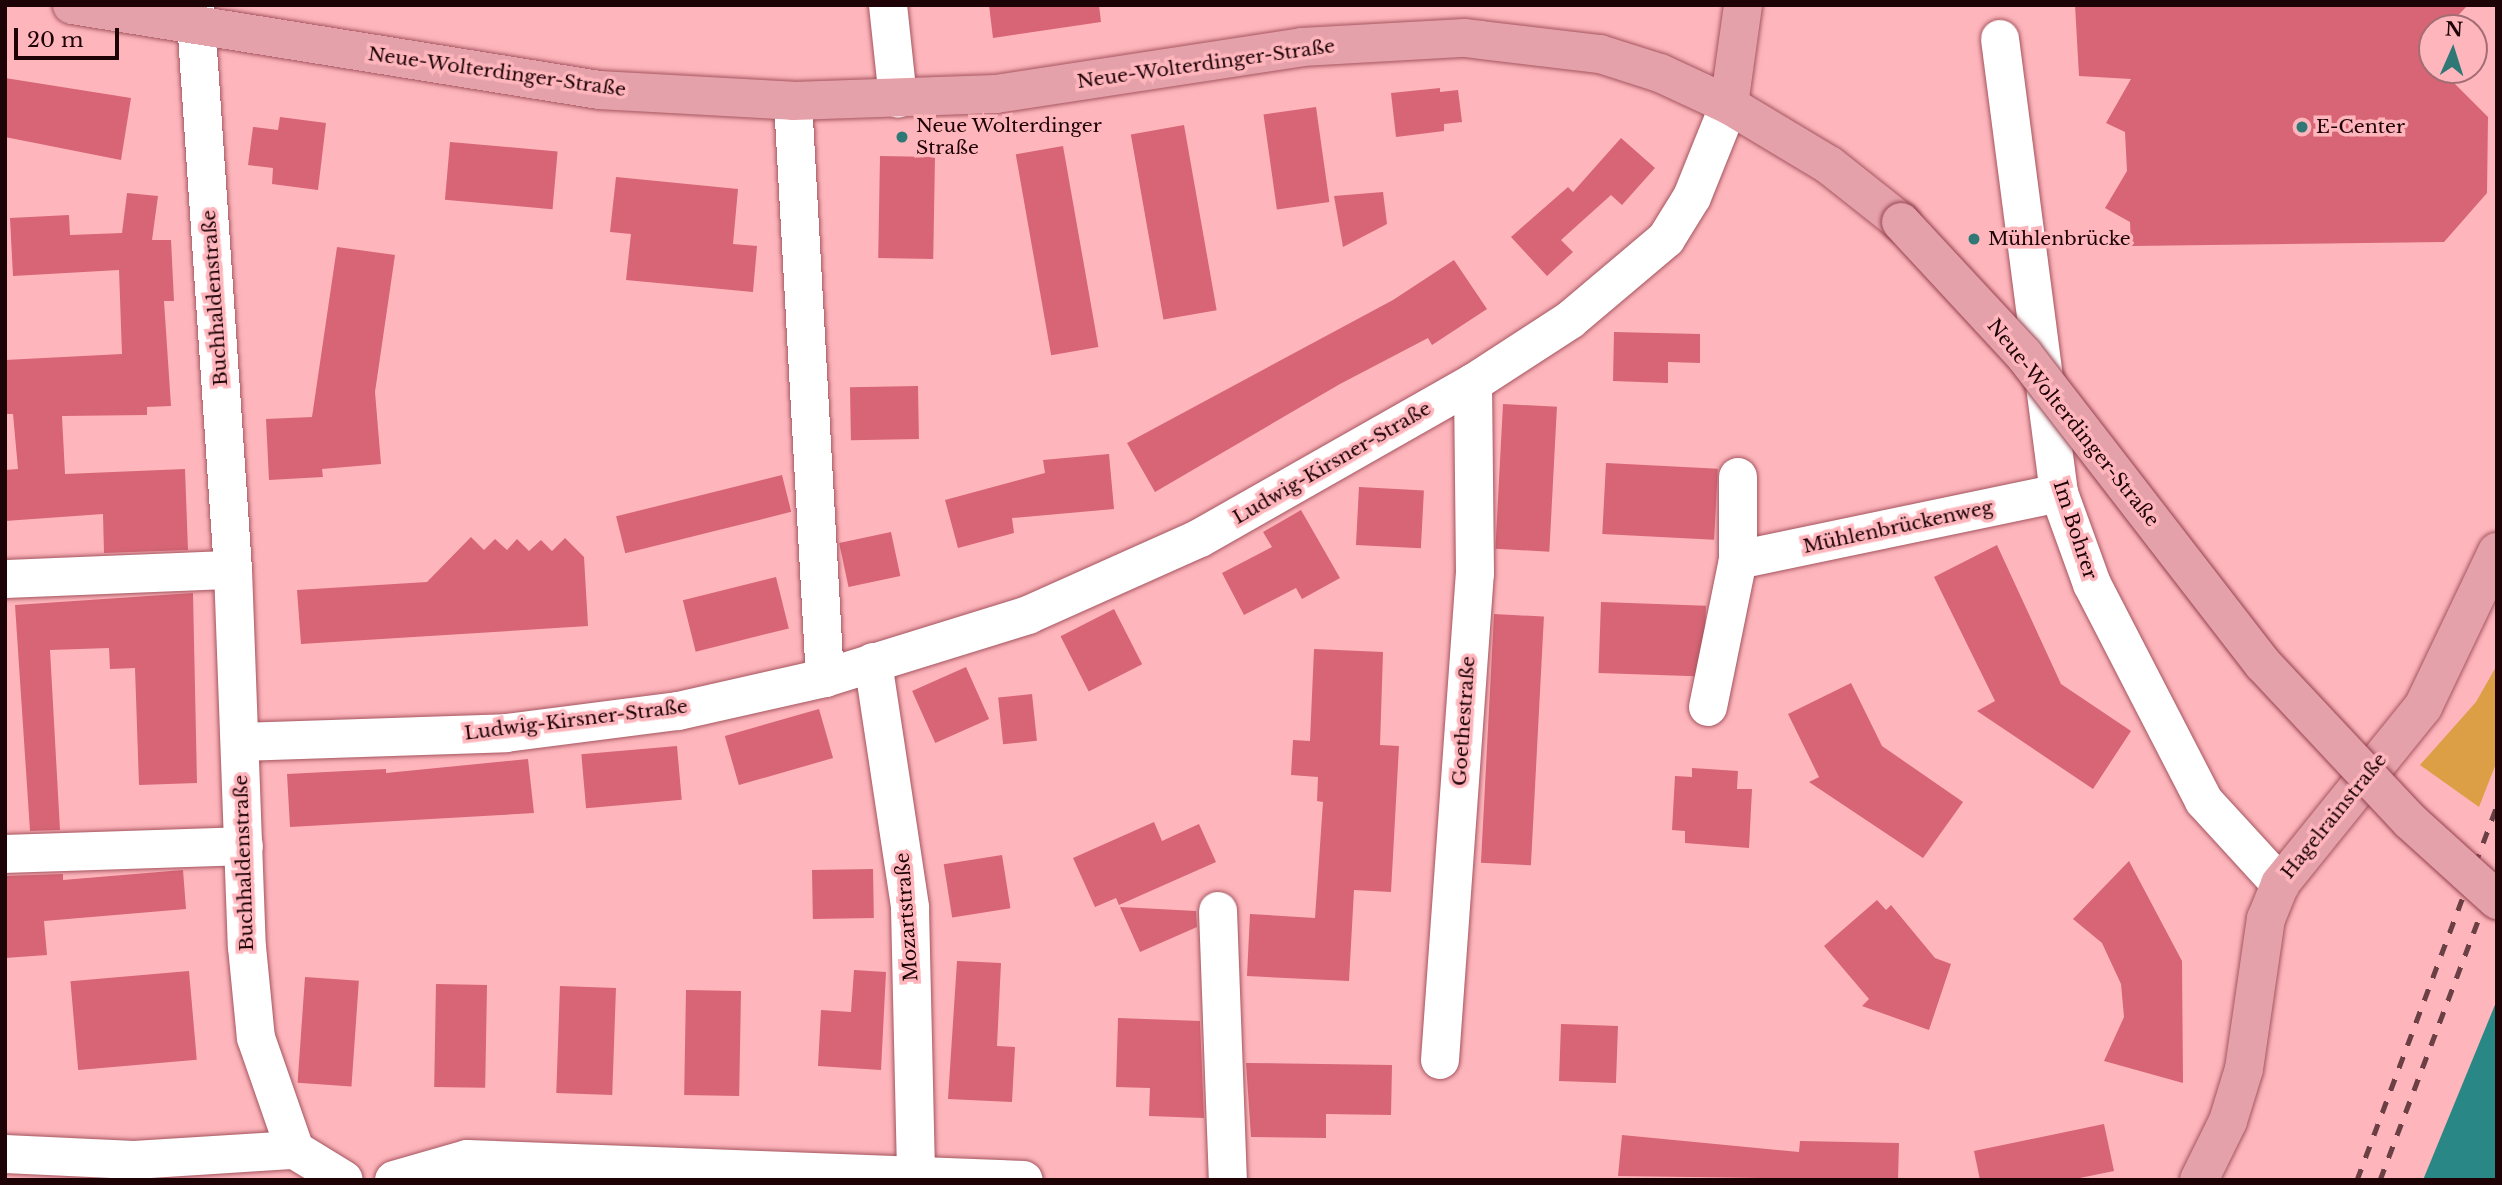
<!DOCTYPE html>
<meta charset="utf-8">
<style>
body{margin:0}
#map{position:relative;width:2502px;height:1185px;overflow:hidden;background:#feb5bc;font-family:"Libre Baskerville",serif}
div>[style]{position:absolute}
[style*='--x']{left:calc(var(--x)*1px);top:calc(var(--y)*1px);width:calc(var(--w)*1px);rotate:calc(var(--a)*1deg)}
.green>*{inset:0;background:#dd9f45}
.water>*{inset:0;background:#298886}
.building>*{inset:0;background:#d76575;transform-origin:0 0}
.roads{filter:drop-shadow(0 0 2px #a5555f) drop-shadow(0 0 2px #a5555f)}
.minor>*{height:38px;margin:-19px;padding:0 19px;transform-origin:19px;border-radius:19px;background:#fff}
.major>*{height:38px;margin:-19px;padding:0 19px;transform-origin:19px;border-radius:19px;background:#e5a1aa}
.rail>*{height:5px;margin-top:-2.5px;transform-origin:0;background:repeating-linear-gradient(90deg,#6a4045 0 12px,transparent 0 24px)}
.bridges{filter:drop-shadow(0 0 2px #93404c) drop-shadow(0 0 2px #93404c)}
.major-bridge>*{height:38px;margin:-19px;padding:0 19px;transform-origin:19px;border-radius:19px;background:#e5a1aa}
.dots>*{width:19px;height:19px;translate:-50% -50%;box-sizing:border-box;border:4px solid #feb5bc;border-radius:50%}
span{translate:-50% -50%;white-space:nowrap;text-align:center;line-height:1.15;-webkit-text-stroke:7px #feb5bc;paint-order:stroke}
.street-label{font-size:19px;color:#1d0206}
.poi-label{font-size:19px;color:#1d0206}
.left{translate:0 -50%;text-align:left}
.frame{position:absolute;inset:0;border:7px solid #1d0206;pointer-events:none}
.north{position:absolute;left:2418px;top:14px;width:70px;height:70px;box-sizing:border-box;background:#feb5bc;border:2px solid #a46d73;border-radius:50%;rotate:3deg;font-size:19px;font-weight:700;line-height:28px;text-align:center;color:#1d0206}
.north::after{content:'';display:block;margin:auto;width:24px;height:32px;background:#2f7876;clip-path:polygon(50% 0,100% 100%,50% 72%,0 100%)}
.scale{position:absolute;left:14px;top:28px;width:105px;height:32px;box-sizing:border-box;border:4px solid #1d0206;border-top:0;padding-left:9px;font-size:21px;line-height:24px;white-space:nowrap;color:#1d0206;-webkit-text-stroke:5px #feb5bc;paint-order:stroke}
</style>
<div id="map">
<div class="green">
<i style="clip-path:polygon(2497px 665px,2497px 761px,2479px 807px,2420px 765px,2476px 702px)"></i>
</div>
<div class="water">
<i style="clip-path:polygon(2497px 1000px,2497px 1180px,2423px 1180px)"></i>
</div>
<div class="building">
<i style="clip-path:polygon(989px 5px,1099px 5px,1101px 22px,993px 38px)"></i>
<i style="clip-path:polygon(2075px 5px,2468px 5px,2446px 28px,2432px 28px,2432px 70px,2441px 70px,2488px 117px,2487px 193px,2444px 242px,2131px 246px,2130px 222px,2105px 208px,2127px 171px,2125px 132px,2106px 123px,2131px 79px,2079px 76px)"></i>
<i style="clip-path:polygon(5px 78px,131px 98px,121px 160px,5px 137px)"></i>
<i style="clip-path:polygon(1440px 88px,1440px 92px,1458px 90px,1462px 122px,1444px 124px,1444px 131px,1396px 137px,1391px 93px)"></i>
<i style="left:1316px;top:107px;width:96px;height:53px;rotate:82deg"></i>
<i style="clip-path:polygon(280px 117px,326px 123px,318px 190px,272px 184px,273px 168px,248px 165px,253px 127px,278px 130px)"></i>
<i style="left:1184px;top:125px;width:188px;height:54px;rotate:80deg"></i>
<i style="clip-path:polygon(1621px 138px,1655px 168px,1622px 205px,1611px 195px,1561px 240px,1573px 252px,1547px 276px,1511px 237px,1568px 187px,1573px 192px)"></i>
<i style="left:450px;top:142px;width:108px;height:58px;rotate:5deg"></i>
<i style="left:1063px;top:146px;width:204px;height:48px;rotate:80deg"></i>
<i style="left:880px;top:156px;width:55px;height:102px;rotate:1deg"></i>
<i style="clip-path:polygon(616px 177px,738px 189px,733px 244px,757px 246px,753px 292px,626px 280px,631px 234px,610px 232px)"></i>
<i style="clip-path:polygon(1383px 192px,1387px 224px,1343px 247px,1334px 196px)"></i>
<i style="clip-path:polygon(127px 193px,158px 196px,152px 240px,171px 240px,174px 301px,164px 301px,171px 406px,147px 407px,147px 415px,62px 416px,65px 474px,185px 469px,188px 550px,104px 553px,103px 514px,5px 521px,5px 470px,18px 469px,13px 414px,5px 414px,5px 360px,122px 354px,119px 270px,13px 276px,10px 218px,69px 215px,70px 235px,122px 233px)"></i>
<i style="clip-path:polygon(337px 247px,395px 255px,375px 392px,381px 464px,322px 469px,323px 477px,269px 480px,266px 419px,312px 417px)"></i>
<i style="clip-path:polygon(1454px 260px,1487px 309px,1432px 345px,1428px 338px,1340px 384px,1155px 492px,1127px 443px,1393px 300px)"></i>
<i style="clip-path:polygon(1614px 332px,1700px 334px,1700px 363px,1668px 362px,1668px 383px,1613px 381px)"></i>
<i style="left:918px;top:386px;width:53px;height:68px;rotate:89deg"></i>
<i style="left:1503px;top:404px;width:54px;height:145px;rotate:3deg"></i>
<i style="clip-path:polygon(1109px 454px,1114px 509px,1012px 518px,1014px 533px,958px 548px,945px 500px,1045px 473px,1043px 460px)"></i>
<i style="left:1606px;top:463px;width:112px;height:71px;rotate:3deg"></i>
<i style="left:782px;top:475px;width:38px;height:171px;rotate:76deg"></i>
<i style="left:1359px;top:487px;width:65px;height:58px;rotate:3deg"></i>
<i style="clip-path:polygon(1301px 510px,1340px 578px,1302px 599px,1296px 588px,1244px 615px,1222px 573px,1272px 547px,1263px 532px)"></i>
<i style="left:891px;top:532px;width:45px;height:53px;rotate:78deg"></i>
<i style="clip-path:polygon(471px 537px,484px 550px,495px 539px,507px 550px,517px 539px,529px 551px,541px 540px,552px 551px,565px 538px,584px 557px,588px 626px,301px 644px,297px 590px,427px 582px)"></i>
<i style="clip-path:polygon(1997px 545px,2061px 684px,2131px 731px,2093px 789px,1977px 711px,1995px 701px,1934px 577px)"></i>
<i style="left:776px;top:577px;width:53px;height:96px;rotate:76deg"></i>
<i style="clip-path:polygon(193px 593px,197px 783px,139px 785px,135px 668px,110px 669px,109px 648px,50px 650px,60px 830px,30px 831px,15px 605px)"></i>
<i style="left:1601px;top:602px;width:105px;height:71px;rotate:2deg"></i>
<i style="left:1114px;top:609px;width:62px;height:60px;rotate:63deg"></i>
<i style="left:1494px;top:614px;width:50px;height:249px;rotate:3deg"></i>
<i style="clip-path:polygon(1314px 649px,1383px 652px,1380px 745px,1399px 746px,1391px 892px,1354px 890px,1349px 981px,1247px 976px,1250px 914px,1315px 918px,1323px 802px,1317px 801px,1318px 777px,1291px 775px,1293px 740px,1310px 741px)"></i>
<i style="left:966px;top:667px;width:57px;height:59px;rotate:66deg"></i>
<i style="clip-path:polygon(1851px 683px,1882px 746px,1963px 802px,1923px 858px,1809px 782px,1819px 777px,1788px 714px)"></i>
<i style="left:1032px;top:694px;width:47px;height:34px;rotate:84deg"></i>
<i style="left:819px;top:709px;width:51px;height:98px;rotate:74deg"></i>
<i style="left:677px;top:746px;width:54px;height:96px;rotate:85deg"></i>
<i style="clip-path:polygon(528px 759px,534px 813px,290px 827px,287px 774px,386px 769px,386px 773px)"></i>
<i style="clip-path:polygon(1692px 768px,1738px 771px,1737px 789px,1752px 789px,1749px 848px,1685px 843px,1685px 831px,1672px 830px,1675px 776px,1692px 777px)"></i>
<i style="clip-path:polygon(1154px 822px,1162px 841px,1199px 824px,1216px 862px,1119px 905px,1116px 898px,1095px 907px,1073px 858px)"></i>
<i style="left:1002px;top:855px;width:54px;height:59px;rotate:81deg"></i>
<i style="clip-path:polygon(2129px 861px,2182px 961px,2183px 1083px,2104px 1061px,2124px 1017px,2121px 984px,2102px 943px,2073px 919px)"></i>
<i style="left:873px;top:869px;width:49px;height:61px;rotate:89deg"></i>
<i style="clip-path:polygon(183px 870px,186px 909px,44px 921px,47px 955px,5px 958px,5px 876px,63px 874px,63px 880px)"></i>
<i style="clip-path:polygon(1877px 900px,1886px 910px,1891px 905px,1935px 958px,1951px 964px,1929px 1030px,1862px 1006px,1869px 999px,1824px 946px)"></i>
<i style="clip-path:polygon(1120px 907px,1196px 911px,1197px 927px,1140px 952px)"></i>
<i style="clip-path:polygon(957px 961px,1001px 963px,997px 1046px,1015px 1047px,1012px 1102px,948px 1099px)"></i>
<i style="clip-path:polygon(854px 970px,886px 972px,881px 1070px,818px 1066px,821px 1010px,851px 1012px)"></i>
<i style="left:189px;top:971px;width:89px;height:119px;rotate:85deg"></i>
<i style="left:305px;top:977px;width:54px;height:106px;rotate:4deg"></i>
<i style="left:436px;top:984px;width:51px;height:103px;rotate:1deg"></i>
<i style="left:560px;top:986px;width:56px;height:107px;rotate:2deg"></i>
<i style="left:686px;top:990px;width:55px;height:105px;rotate:1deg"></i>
<i style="clip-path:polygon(1118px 1018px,1200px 1021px,1204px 1118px,1149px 1116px,1150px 1088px,1116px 1087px)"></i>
<i style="left:1561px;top:1024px;width:57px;height:57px;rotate:2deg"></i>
<i style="clip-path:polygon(1246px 1063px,1392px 1065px,1391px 1115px,1326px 1114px,1326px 1138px,1251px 1137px)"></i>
<i style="clip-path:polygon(2104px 1124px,2114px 1171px,2070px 1180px,1980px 1180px,1974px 1151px)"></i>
<i style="clip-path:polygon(1622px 1135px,1799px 1152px,1800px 1141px,1899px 1143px,1898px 1180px,1618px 1176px)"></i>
</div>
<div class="roads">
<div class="minor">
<i style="--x:195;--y:5;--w:566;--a:86.15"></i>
<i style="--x:233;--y:570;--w:377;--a:87.9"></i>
<i style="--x:247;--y:947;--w:91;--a:84.4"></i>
<i style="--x:256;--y:1038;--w:119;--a:70.8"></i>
<i style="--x:888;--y:5;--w:94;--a:83.9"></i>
<i style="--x:2000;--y:39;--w:458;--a:82.6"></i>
<i style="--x:2059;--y:493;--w:97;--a:70.1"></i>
<i style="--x:2092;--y:584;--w:244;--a:62.7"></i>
<i style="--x:2204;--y:801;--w:113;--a:47.5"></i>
<i style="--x:793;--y:101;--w:578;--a:86.83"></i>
<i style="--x:1738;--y:560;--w:328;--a:-11.8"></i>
<i style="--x:5;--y:579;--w:228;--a:-2.3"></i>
<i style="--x:873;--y:662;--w:249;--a:81.4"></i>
<i style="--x:910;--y:908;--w:265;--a:88.7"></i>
<i style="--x:1708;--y:707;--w:150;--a:-78.5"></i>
<i style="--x:1738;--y:560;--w:83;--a:-90"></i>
<i style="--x:240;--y:742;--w:266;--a:-1.9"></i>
<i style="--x:506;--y:733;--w:173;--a:-7.3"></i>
<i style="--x:678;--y:711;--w:151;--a:-12.7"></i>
<i style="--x:825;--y:678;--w:213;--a:-17.2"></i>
<i style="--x:1028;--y:615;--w:188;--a:-24.1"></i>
<i style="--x:1200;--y:538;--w:314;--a:-29.6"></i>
<i style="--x:1473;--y:383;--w:116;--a:-33"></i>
<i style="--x:1570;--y:320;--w:126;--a:-40.2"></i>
<i style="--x:1666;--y:239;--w:49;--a:-58.2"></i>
<i style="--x:1692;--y:197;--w:99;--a:-68.1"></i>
<i style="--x:5;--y:854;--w:239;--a:-1.9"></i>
<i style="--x:1218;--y:911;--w:269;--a:87.9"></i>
<i style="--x:1440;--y:1060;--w:487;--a:-85.9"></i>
<i style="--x:1475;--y:574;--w:191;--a:-90.6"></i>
<i style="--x:5;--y:1154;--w:129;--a:2.7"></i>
<i style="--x:134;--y:1160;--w:161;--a:-3.6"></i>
<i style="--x:295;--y:1150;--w:57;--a:31.5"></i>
<i style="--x:394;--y:1180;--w:76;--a:-16"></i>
<i style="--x:467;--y:1159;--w:557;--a:2.16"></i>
</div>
<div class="major">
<i style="--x:72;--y:5;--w:534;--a:9.16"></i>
<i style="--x:599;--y:90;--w:194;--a:3.2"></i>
<i style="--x:793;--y:101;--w:203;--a:-2"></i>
<i style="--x:996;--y:94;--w:310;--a:-8.7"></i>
<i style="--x:1302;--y:47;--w:163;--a:-3.2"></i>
<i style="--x:1465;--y:38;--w:136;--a:6.8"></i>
<i style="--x:1600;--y:54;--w:63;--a:17.6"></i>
<i style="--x:1660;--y:73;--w:76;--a:24.9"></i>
<i style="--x:1729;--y:105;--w:117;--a:31"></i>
<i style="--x:1829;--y:165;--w:92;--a:38.4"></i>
<i style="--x:1729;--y:105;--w:101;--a:-82"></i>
<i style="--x:2199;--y:1180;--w:66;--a:-63.8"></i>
<i style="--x:2228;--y:1121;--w:54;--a:-72.9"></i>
<i style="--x:2244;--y:1069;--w:152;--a:-81.7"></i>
<i style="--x:2266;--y:919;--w:38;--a:-68"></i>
<i style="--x:2280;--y:884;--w:228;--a:-51.1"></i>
<i style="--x:2423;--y:707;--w:172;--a:-64.5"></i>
</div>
</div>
<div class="rail">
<i style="--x:2357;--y:1180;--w:399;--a:-69.5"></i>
<i style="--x:2380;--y:1180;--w:330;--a:-69.3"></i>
</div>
<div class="bridges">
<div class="major-bridge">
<i style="--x:1901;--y:222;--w:181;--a:47.2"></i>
<i style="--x:2024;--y:355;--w:391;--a:52.3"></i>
<i style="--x:2263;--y:664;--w:215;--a:46.9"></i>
<i style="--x:2410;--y:821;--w:118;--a:42.2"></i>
</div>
</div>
<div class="dots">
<i style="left:2302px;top:127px;background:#2f7876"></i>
<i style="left:902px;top:137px;background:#2f7876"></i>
<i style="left:1974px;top:239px;background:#2f7876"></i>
</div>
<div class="street-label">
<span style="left:1206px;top:64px;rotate:-8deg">Neue-Wolterdinger-Straße</span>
<span style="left:497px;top:72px;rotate:8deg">Neue-Wolterdinger-Straße</span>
<span style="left:215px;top:298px;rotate:-94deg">Buchhaldenstraße</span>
<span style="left:2073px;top:423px;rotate:51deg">Neue-Wolterdinger-Straße</span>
<span style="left:1332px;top:463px;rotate:-30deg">Ludwig-Kirsner-Straße</span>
<span style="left:1898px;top:527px;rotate:-12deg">Mühlenbrückenweg</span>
<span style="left:2075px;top:530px;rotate:72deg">Im Bohrer</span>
<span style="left:576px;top:720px;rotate:-7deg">Ludwig-Kirsner-Straße</span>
<span style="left:1464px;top:721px;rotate:-86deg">Goethestraße</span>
<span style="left:2334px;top:816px;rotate:-51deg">Hagelrainstraße</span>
<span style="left:244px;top:863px;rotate:-92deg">Buchhaldenstraße</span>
<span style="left:907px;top:917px;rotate:-94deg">Mozartstraße</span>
</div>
<div class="poi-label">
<span class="left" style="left:916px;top:137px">Neue Wolterdinger<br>Straße</span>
<span class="left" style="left:2316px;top:127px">E-Center</span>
<span class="left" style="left:1988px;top:239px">Mühlenbrücke</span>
</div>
<div class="frame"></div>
<div class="north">N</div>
<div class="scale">20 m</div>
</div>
